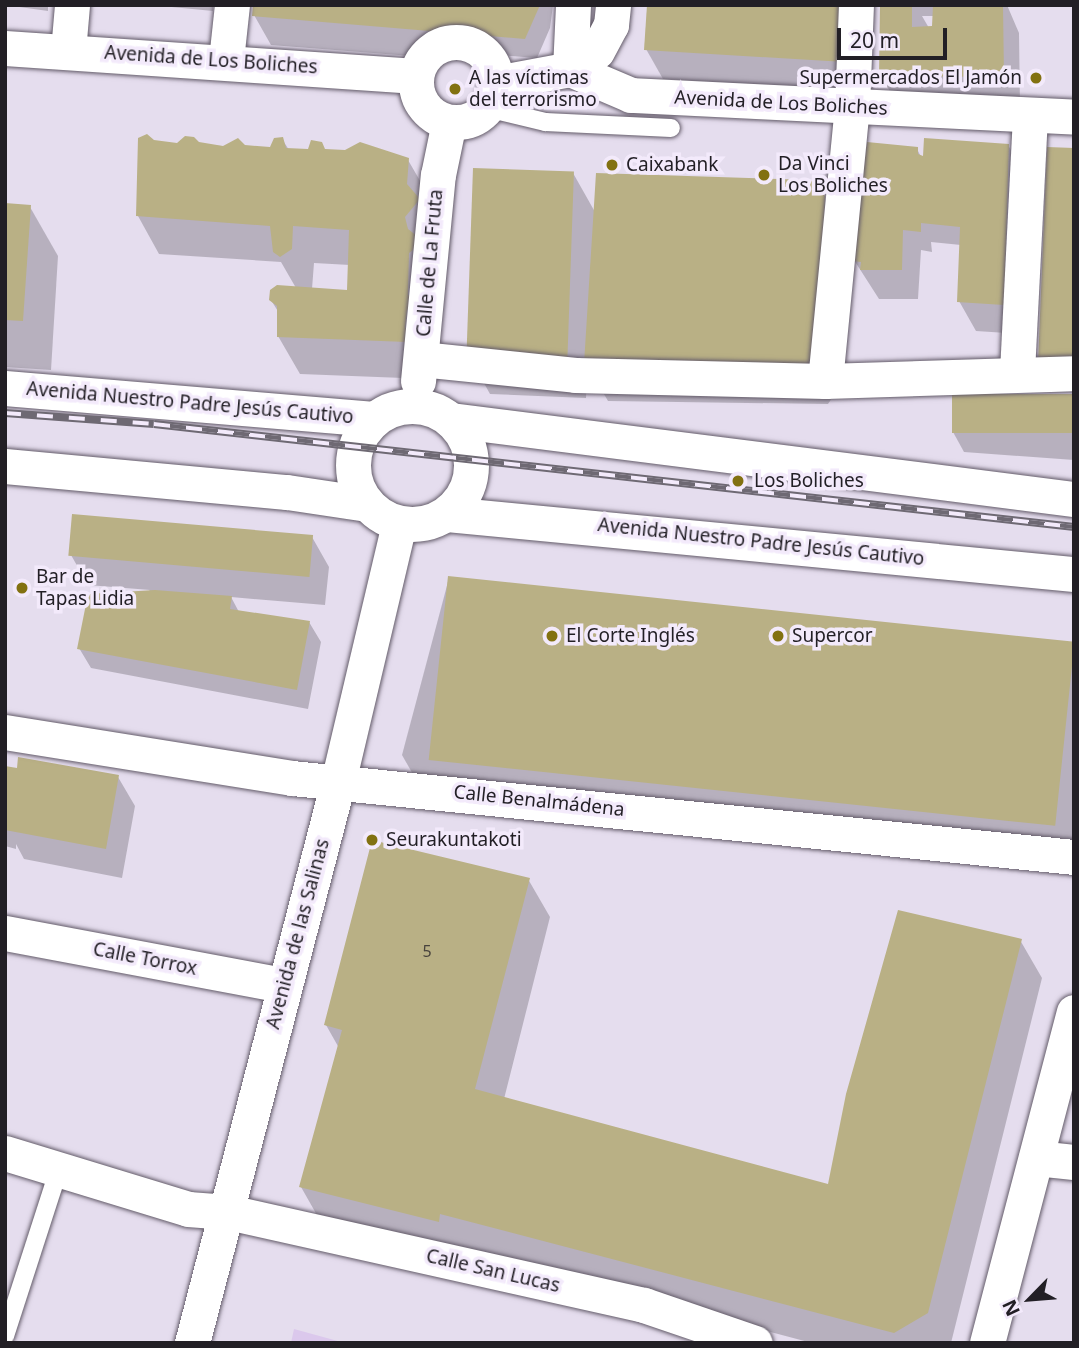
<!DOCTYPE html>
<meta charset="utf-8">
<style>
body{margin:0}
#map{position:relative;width:1079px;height:1348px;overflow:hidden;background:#e5ddee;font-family:"Noto Sans",sans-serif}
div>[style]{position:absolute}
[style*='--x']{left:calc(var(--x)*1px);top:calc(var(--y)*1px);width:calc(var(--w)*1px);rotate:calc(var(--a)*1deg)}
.green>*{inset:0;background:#dbc8ec}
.shadow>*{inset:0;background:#0003}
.building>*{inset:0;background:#b9b085;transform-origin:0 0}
.roads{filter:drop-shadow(0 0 2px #635b69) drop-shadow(0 0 2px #635b69)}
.lane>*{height:18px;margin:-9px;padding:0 9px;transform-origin:9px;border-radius:9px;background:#fff}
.street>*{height:35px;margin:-17.5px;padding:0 17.5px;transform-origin:17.5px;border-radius:17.5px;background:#fff}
.street>.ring{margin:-17.5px;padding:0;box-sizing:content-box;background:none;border:35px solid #fff;border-radius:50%}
.rail>*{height:8px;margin-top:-4px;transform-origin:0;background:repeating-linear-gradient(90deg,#f3eafb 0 16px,#6e6973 0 32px);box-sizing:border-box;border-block:2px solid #6e6973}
.dots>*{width:19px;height:19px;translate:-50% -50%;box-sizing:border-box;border:4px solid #f3eafb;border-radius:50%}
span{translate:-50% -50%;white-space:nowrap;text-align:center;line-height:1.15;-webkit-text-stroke:7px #f3eafb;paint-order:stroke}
.number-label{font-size:16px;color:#48433d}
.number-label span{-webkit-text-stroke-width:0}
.street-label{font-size:19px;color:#221f25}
.poi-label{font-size:19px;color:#221f25}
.left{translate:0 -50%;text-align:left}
.right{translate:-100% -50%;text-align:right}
.frame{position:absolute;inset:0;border:7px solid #221f25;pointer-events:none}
.north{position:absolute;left:995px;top:1264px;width:70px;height:70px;-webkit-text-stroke:5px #f3eafb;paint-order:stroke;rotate:245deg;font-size:19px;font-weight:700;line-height:28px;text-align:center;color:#221f25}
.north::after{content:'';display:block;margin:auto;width:24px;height:32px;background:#221f25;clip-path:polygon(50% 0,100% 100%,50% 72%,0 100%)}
.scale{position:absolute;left:837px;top:28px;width:110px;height:32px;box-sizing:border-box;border:4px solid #221f25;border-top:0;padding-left:9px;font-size:21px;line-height:24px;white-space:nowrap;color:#221f25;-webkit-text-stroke:5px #f3eafb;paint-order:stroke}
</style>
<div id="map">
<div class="green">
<i style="clip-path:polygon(294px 1329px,345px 1343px,291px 1343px)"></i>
</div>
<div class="shadow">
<i style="clip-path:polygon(5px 5px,48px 5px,48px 11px)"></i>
<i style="clip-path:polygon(151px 5px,213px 5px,213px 11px)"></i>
<i style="clip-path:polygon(255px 5px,553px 5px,550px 28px,537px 58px,488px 54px,488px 62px,271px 45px,254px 15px)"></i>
<i style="clip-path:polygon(864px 5px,861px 91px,663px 79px,646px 49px)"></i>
<i style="clip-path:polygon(evenodd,882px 5px,1007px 5px,1019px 33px,1020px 106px,898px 105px,881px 76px,882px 5px,922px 16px,934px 16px,933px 27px,929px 28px,922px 16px)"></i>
<i style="clip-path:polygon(evenodd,282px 139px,289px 150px,408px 160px,430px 198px,429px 379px,300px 374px,278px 336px,279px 313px,271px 300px,296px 288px,281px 262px,159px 254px,138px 216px,154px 142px,271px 149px,282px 139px,314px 263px,350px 265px,349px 291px,312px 289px,314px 263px)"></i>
<i style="clip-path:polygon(1008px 145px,1025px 175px,1020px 334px,976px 331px,959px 301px,961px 245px,931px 242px,932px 252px,921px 250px,918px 299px,879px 299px,854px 260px,917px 149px,921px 157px)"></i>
<i style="clip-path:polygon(1074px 150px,1074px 392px,1057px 392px,1040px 363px)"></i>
<i style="clip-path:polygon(573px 173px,595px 212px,824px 197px,846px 236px,840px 386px,828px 404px,608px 401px,587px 365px,586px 398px,490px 394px,469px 356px)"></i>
<i style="clip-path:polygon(5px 205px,30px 207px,58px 256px,51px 370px,5px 367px)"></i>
<i style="clip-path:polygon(1074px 397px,1074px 460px,964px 452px,953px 432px)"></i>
<i style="clip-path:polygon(312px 537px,329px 567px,325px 605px,231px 597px,239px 612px,309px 622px,321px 642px,308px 709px,91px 668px,79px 648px,150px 590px,88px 585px,71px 555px)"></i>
<i style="clip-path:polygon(449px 578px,1074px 646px,1074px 856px,419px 785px,402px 755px)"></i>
<i style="clip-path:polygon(5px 768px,118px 777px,135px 806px,122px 878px,24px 859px,16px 844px,16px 849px,5px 846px)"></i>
<i style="clip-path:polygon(528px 879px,550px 917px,504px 1099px,829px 1186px,1020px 940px,1042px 978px,951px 1343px,812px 1343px,462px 1251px,322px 1224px,301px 1187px,339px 1048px,326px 1025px)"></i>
</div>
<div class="building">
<i style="clip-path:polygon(253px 5px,540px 5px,525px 39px,252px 16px)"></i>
<i style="clip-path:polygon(647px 5px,847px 5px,845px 62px,644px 50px)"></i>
<i style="clip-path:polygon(880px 5px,912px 5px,912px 27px,932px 26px,933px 5px,1003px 5px,1004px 77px,879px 76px)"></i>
<i style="clip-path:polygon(147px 134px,154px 140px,177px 143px,185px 136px,194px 137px,199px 142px,223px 146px,238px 138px,245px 145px,270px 147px,274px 138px,283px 137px,286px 148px,308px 149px,311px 140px,322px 142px,325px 149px,345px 150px,360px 142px,409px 158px,407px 184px,420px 199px,405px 217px,408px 229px,417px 236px,417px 247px,409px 253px,408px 295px,416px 299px,416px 308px,407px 310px,405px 328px,412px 331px,407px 342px,277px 337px,277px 306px,269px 300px,270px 290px,277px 285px,347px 290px,349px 230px,293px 226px,292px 249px,280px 257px,273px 252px,270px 226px,136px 216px,138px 138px)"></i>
<i style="clip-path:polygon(924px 138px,1009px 144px,1004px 305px,957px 302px,960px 227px,921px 223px,921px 232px,903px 230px,902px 270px,860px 270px,861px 262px,852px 261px,867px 142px,918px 147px,918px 154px,923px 156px)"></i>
<i style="clip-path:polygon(1047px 147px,1074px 148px,1074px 364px,1038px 363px)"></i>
<i style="left:473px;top:168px;width:101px;height:189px;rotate:2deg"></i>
<i style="clip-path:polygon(596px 173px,812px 180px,825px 196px,819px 348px,807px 367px,584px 364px)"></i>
<i style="clip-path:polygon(5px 203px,31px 205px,23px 321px,5px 320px)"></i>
<i style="left:952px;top:394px;width:122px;height:39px"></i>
<i style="left:72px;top:514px;width:242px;height:42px;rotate:5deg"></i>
<i style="left:448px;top:576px;width:630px;height:185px;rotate:6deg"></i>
<i style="clip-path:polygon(155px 590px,232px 596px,230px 609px,310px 621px,297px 690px,77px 649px,88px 594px)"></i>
<i style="clip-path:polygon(18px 757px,119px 775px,106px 849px,5px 830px,5px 766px,17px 768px)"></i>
<i style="clip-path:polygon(372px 840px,530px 878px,475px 1089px,828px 1184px,846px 1094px,898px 910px,1022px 939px,928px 1313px,894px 1333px,440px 1214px,439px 1222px,299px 1187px,342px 1030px,324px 1025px)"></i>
</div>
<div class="roads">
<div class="lane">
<i style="--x:487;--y:108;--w:60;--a:13.6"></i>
<i style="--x:545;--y:122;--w:126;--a:2.7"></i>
<i style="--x:5;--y:1336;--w:176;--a:-72.1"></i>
</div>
<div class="street">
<i class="ring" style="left:416px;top:42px;width:45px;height:45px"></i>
<i style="--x:5;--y:48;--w:412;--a:3.9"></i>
<i style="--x:68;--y:51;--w:46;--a:-85"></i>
<i style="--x:226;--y:60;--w:55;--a:-83.8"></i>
<i style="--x:570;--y:69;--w:32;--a:-34"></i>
<i style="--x:597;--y:51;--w:30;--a:-62"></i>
<i style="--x:611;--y:25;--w:20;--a:-84"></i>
<i style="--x:570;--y:69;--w:64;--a:-87.3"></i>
<i style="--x:496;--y:83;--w:75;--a:-10.7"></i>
<i style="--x:570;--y:69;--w:66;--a:23.1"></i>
<i style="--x:631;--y:95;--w:444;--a:2.8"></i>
<i style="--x:421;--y:359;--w:155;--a:5.9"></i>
<i style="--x:575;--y:375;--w:250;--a:1.4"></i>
<i style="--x:825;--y:381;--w:249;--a:-1.8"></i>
<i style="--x:1017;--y:372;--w:257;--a:-87.1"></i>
<i style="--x:418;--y:381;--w:207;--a:-84.5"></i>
<i style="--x:438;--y:175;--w:54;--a:-78.3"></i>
<i style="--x:825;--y:381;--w:274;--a:-84.4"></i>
<i style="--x:852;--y:108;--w:103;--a:-87.8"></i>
<i style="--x:5;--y:388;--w:370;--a:4.8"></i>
<i class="ring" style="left:353px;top:406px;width:83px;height:83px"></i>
<i style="--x:451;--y:420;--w:628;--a:7.23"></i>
<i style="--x:5;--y:466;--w:283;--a:5.3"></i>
<i style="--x:287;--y:492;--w:81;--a:8.5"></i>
<i style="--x:447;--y:514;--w:630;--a:5.47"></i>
<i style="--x:5;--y:732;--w:291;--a:9.1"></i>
<i style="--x:292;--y:778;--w:786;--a:5.77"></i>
<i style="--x:5;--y:933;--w:284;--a:10.6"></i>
<i style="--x:5;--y:1153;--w:191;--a:17"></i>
<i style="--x:188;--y:1209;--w:40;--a:4.3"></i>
<i style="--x:228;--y:1212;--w:426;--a:12.6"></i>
<i style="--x:644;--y:1305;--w:117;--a:18.9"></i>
<i style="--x:1036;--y:1158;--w:38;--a:6"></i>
<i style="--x:192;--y:1343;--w:580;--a:-75.41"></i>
<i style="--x:338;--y:782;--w:265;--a:-76.7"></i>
<i style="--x:987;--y:1343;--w:342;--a:-75.3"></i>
</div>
</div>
<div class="rail">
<i style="--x:5;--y:413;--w:149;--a:4.2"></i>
<i style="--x:154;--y:424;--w:926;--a:6.39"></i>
</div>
<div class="dots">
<i style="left:1036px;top:78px;background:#827111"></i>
<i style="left:455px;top:89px;background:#827111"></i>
<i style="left:612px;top:165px;background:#827111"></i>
<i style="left:764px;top:175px;background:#827111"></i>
<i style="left:738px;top:481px;background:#827111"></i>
<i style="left:22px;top:588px;background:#827111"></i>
<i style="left:552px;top:636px;background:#827111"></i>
<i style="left:778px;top:636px;background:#827111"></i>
<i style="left:372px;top:840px;background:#827111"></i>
</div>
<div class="number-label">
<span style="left:427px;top:951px">5</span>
</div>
<div class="street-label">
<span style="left:211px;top:60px;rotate:4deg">Avenida de Los Boliches</span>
<span style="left:781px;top:103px;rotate:3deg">Avenida de Los Boliches</span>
<span style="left:430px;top:263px;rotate:-85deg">Calle de La Fruta</span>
<span style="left:190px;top:403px;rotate:5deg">Avenida Nuestro Padre Jesús Cautivo</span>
<span style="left:761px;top:542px;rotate:6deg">Avenida Nuestro Padre Jesús Cautivo</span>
<span style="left:539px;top:801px;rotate:6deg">Calle Benalmádena</span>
<span style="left:298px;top:934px;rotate:-75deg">Avenida de las Salinas</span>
<span style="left:145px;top:959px;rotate:11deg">Calle Torrox</span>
<span style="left:493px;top:1271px;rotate:13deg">Calle San Lucas</span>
</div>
<div class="poi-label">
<span class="left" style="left:469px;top:89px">A las víctimas<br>del terrorismo</span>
<span class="right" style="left:1022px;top:78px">Supermercados El Jamón</span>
<span class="left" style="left:778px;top:175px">Da Vinci<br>Los Boliches</span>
<span class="left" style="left:626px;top:165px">Caixabank</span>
<span class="left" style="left:754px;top:481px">Los Boliches</span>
<span class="left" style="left:36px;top:588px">Bar de<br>Tapas Lidia</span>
<span class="left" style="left:566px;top:636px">El Corte Inglés</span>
<span class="left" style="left:792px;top:636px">Supercor</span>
<span class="left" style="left:386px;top:840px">Seurakuntakoti</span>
</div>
<div class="frame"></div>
<div class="north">N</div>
<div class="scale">20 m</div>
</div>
